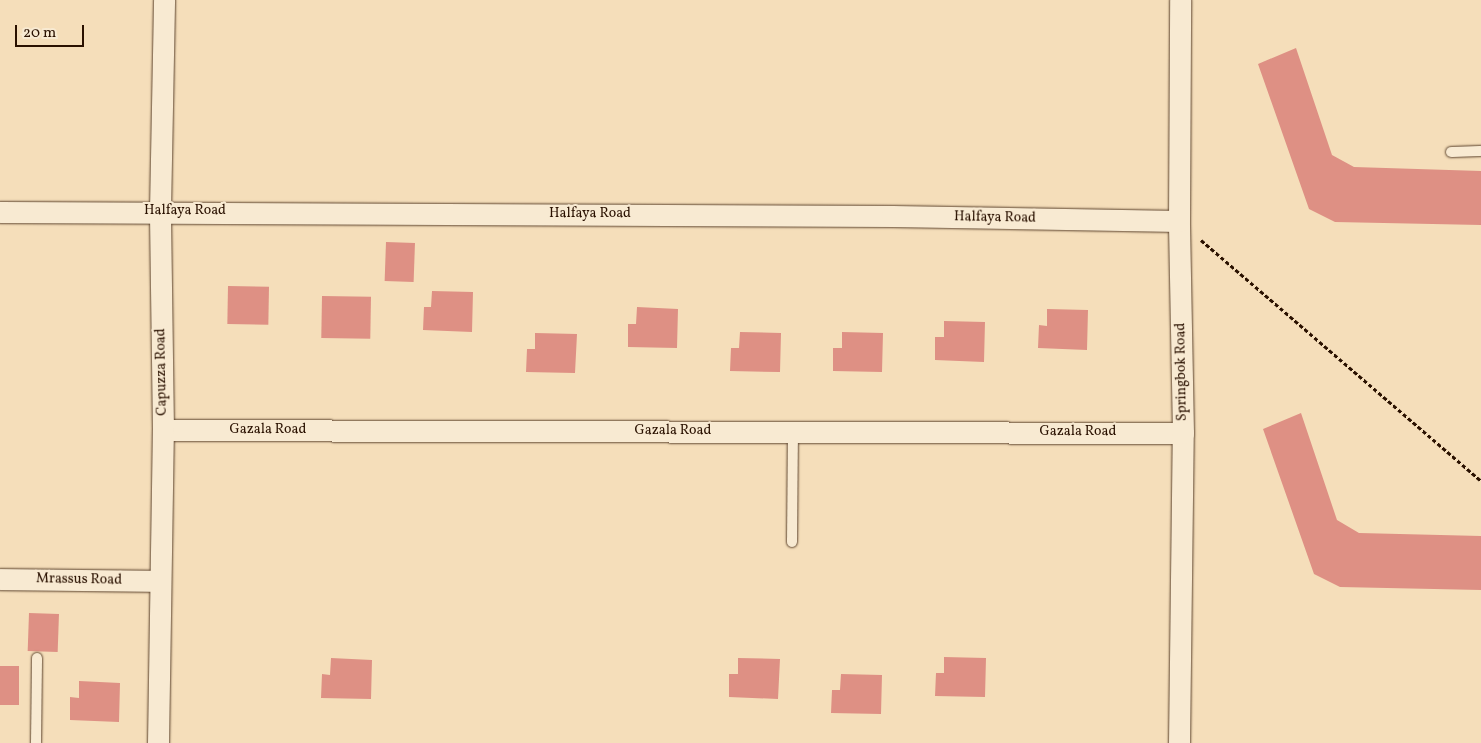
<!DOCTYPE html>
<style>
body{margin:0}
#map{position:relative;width:1481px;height:743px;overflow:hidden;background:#f5deba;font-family:Vollkorn,serif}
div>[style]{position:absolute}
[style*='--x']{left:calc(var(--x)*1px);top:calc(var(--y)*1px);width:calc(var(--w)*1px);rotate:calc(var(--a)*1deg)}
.building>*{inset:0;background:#de9084;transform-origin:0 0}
.path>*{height:3px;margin-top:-1.5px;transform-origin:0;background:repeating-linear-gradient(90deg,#2a1100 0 4px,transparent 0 6.5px)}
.roads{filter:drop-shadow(0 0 1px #5d442e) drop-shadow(0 0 1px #5d442e)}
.lane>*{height:10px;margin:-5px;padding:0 5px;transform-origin:5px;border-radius:5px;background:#f8ead2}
.street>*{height:21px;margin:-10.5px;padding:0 10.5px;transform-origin:10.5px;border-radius:10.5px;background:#f8ead2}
span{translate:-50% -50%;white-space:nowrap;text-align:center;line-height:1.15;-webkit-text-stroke:4px #f8ead2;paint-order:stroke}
.street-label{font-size:14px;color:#2a1100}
.scale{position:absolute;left:15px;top:25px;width:69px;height:22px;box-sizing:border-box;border:2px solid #2a1100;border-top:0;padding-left:6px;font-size:15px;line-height:18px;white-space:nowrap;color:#2a1100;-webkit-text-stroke:4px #f8ead2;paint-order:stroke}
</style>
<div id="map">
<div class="building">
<i style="clip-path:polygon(1296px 48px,1332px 155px,1354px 167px,1481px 171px,1481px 225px,1335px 222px,1309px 209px,1258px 64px)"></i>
<i style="left:386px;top:242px;width:29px;height:39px;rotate:2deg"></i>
<i style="left:228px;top:286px;width:41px;height:38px;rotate:1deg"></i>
<i style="clip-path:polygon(432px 291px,473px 292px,472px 332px,423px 330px,424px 307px,431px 307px)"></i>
<i style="left:322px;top:296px;width:49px;height:42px;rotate:1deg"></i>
<i style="clip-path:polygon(637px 307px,678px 309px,677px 348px,628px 347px,628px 324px,636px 324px)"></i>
<i style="clip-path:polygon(1047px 309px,1088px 310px,1087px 350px,1038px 348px,1039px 325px,1047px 326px)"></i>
<i style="clip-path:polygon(944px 321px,985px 322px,984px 362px,935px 360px,935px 337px,944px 337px)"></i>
<i style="clip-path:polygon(740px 332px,781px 333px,780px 372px,730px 371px,731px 348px,739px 348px)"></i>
<i style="clip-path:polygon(842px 332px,883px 333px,882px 372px,833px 371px,833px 348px,842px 348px)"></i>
<i style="clip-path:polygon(535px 333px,577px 334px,575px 373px,526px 372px,527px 349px,535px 349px)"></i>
<i style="clip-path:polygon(1301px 413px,1337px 520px,1359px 533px,1481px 536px,1481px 590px,1340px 587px,1314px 574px,1263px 429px)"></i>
<i style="left:29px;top:613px;width:30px;height:38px;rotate:2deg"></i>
<i style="clip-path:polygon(944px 657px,986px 658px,985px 697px,935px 696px,936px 673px,944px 673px)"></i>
<i style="clip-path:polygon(331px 658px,372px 660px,371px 699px,321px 698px,322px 674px,330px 675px)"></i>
<i style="clip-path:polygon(738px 658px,780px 659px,778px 699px,729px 697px,729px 674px,738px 674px)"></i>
<i style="left:0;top:666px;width:19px;height:39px"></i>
<i style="clip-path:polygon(841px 674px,882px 675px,881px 714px,831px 713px,832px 690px,840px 690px)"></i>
<i style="clip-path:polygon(79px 681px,120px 683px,119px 722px,70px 720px,70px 697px,79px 698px)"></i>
</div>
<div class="path">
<i style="--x:1201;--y:240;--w:369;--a:40.7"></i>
</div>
<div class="roads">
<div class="lane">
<i style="--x:1451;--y:152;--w:30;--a:-2"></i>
<i style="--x:792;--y:542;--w:111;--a:-89.5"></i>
<i style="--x:36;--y:743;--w:85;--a:-89.3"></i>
</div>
<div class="street">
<i style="--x:0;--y:212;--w:892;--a:0.26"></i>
<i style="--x:892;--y:216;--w:287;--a:1"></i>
<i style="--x:163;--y:430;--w:1020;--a:0.17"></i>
<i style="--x:0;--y:579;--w:159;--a:0.7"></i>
<i style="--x:158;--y:743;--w:313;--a:-89.1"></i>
<i style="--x:163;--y:430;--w:219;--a:-90.8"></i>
<i style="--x:160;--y:211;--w:211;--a:-88.9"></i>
<i style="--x:1179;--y:743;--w:310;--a:-89.3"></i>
<i style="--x:1183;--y:433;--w:212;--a:-91.1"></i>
<i style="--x:1179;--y:221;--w:221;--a:-89.7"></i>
</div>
</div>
<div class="street-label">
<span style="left:185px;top:211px">Halfaya Road</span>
<span style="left:590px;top:214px">Halfaya Road</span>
<span style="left:995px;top:218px;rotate:1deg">Halfaya Road</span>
<span style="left:162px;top:372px;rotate:-91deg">Capuzza Road</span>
<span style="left:1182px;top:372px;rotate:-91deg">Springbok Road</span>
<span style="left:268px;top:430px">Gazala Road</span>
<span style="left:673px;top:431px">Gazala Road</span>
<span style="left:1078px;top:432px">Gazala Road</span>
<span style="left:79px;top:580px;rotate:1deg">Mrassus Road</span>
</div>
<div class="scale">20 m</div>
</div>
